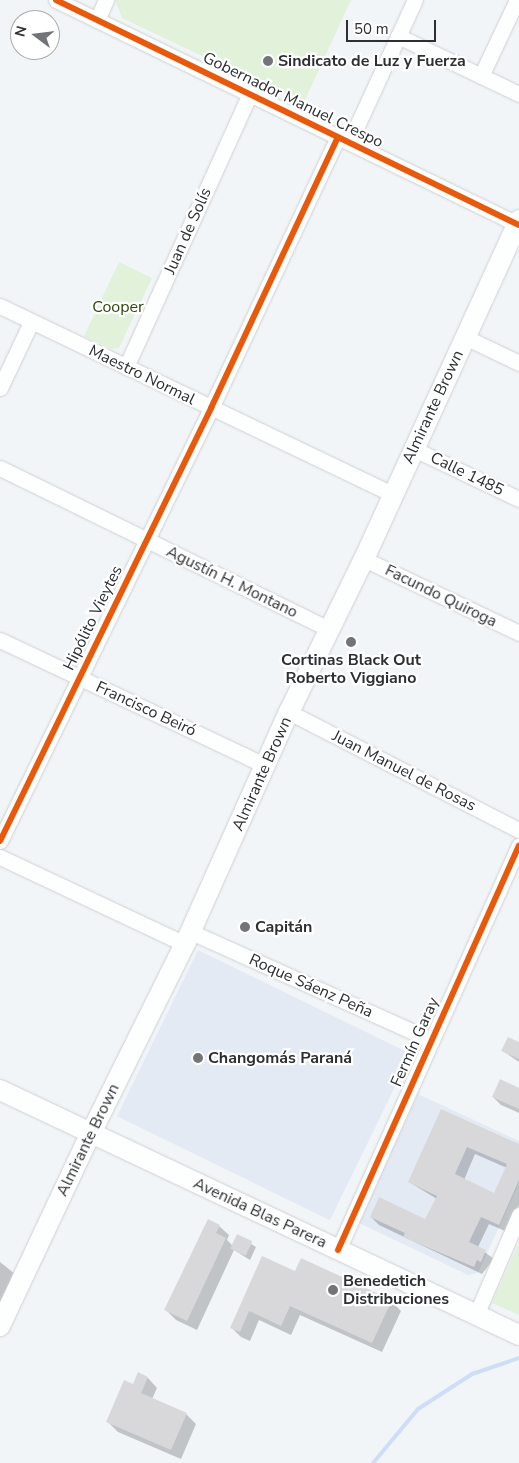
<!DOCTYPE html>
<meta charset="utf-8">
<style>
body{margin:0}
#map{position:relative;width:519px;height:1463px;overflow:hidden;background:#f2f5f8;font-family:"Nunito Sans",sans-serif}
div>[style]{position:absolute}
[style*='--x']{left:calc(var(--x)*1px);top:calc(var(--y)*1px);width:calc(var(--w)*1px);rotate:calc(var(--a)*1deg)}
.built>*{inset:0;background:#e4eaf4;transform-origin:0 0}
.green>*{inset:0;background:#e2f1d9}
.shadow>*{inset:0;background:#0003}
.stream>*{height:4px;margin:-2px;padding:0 2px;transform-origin:2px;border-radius:2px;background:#cfdef7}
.building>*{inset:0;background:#d8d8da;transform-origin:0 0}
.roads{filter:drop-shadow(0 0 1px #ced0d3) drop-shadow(0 0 1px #ced0d3)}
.minor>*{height:15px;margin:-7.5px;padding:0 7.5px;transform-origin:7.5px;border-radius:7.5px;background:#fdfefe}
.major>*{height:20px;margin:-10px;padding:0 10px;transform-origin:10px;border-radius:10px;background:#fdfefe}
.cycleway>*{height:6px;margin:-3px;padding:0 3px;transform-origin:3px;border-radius:3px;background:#e8590c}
.dots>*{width:14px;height:14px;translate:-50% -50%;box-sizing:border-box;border:2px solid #fff;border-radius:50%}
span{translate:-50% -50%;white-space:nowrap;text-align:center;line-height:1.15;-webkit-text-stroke:4.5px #fff;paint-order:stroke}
.poi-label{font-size:16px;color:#2d2f32;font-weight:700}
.left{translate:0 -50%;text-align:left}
.street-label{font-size:16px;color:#2d2f32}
.park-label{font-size:16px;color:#2d4708}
.north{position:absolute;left:10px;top:10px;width:50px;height:50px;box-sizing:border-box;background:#fff;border:1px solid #abacad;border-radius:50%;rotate:285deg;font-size:14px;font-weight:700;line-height:20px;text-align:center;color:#2d2f32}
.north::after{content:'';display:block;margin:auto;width:18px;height:22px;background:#727477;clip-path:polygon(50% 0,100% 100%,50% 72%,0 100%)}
.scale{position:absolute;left:346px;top:20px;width:90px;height:22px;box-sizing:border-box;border:2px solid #2d2f32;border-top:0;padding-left:6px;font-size:15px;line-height:18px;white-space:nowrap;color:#2d2f32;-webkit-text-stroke:4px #fff;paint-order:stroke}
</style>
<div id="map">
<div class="built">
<i style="left:198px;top:950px;width:237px;height:185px;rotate:26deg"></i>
<i style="clip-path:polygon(418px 1094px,519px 1141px,519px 1184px,478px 1273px,468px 1275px,359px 1223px)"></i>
</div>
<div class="green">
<i style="clip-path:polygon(115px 0,351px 0,303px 104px,122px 18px)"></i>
<i style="clip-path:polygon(119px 262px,152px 278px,119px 348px,112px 349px,84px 336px)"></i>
<i style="clip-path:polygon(519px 1243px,519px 1315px,492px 1303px)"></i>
</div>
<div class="shadow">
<i style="clip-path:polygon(519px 1043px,519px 1062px,503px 1051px)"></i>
<i style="clip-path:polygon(519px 1089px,519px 1113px,501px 1105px,493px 1097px)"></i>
<i style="clip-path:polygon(evenodd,441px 1111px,519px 1146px,519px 1205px,507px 1232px,489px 1224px,478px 1247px,494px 1259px,482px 1274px,379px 1225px,371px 1217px,426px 1220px,437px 1199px,409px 1182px,441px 1111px,475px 1154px,507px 1168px,495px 1195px,464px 1180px,475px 1154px)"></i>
<i style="clip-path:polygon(219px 1226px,229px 1235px,227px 1240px,233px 1246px,238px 1236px,256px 1247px,250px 1260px,234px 1250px,197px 1330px,176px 1320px,166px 1310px)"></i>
<i style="clip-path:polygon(263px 1258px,296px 1273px,391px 1301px,401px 1311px,382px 1352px,300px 1315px,291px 1335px,259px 1320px,250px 1341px,241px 1337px,231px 1327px)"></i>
<i style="clip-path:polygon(0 1262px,15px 1274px,0 1307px)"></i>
<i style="clip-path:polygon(148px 1378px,157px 1388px,152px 1399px,186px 1414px,196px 1424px,181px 1459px,118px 1432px,108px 1422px,134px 1385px)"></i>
</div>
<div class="stream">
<i style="--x:373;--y:1463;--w:70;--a:-50.2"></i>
<i style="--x:418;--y:1409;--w:64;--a:-32.9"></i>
<i style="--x:472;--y:1374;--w:50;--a:-18.8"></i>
</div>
<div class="building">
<i style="clip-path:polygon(508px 1037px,519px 1042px,519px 1059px,501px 1051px)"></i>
<i style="clip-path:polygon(500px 1079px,519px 1088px,519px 1109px,492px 1097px)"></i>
<i style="clip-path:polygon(evenodd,441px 1109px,519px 1144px,519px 1180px,499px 1225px,481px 1217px,469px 1242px,486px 1250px,481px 1262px,477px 1260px,474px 1267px,403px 1237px,405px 1233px,370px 1217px,379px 1197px,425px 1219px,437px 1196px,408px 1182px,441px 1109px,467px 1147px,507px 1164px,494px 1193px,455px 1174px,467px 1147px)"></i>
<i style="clip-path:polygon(208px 1219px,220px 1225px,216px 1233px,226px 1238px,187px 1321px,164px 1310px)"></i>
<i style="left:237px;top:1234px;width:17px;height:16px;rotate:25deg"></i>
<i style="clip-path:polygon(262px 1256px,295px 1271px,301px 1258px,392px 1300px,372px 1343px,290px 1306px,281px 1326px,249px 1311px,240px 1332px,230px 1328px)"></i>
<i style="clip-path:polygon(138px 1372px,148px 1377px,141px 1393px,187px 1413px,171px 1450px,106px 1422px,124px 1380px,133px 1384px)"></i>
</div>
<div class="roads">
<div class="minor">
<i style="--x:56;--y:0;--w:515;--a:25.92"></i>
<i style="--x:97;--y:20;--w:22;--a:-66"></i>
<i style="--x:398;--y:36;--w:134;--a:25.6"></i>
<i style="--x:481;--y:76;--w:84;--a:-64.7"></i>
<i style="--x:350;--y:141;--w:155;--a:-65.3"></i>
<i style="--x:0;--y:306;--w:436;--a:25.6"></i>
<i style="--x:465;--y:337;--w:60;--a:25.7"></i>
<i style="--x:126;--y:367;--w:300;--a:-65.6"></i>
<i style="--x:0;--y:388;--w:73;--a:-64.8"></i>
<i style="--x:414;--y:449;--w:116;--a:25.5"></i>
<i style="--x:0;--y:468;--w:365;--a:26.1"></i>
<i style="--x:364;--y:559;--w:172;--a:25.5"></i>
<i style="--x:0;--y:640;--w:293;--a:25.3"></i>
<i style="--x:289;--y:712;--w:259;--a:27.2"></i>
<i style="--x:0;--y:841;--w:482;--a:-64"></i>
<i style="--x:211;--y:408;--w:299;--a:-64.9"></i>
<i style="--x:0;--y:857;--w:204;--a:25.2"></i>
<i style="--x:191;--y:932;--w:263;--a:24.2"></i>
<i style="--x:338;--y:1250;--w:443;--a:-65.9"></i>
<i style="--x:476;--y:1315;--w:109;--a:-66.7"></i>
</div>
<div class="major">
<i style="--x:0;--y:1090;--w:574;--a:25.27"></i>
<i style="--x:0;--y:1326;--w:213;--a:-64.8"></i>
<i style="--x:91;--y:1133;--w:211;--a:-63.6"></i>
<i style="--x:185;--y:944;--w:254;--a:-65.9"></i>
<i style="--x:289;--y:712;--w:170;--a:-63.9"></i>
<i style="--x:364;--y:559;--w:373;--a:-65.4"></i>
</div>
</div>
<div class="cycleway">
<i style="--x:56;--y:0;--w:515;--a:25.92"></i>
<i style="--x:0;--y:841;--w:482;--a:-64"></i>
<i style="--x:211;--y:408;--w:299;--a:-64.9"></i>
<i style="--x:338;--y:1250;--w:443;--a:-65.9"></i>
</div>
<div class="dots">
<i style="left:268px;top:61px;background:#727477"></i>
<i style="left:351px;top:642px;background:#727477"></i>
<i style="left:245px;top:927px;background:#727477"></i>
<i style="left:198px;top:1058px;background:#727477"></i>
<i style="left:333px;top:1290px;background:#727477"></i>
</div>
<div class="poi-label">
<span class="left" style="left:278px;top:61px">Sindicato de Luz y Fuerza</span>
<span style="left:351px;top:669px">Cortinas Black Out<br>Roberto Viggiano</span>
<span class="left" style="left:255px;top:927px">Capitán</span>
<span class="left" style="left:208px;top:1058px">Changomás Paraná</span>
<span class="left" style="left:343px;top:1290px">Benedetich<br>Distribuciones</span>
</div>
<div class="street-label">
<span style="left:293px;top:100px;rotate:26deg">Gobernador Manuel Crespo</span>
<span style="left:188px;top:231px;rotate:-66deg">Juan de Solís</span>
<span style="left:142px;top:375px;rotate:26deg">Maestro Normal</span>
<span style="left:433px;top:407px;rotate:-65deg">Almirante Brown</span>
<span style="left:467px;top:474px;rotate:26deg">Calle 1485</span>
<span style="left:232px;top:582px;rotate:26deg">Agustín H. Montano</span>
<span style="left:441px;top:596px;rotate:26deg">Facundo Quiroga</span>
<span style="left:93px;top:618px;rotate:-64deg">Hipólito Vieytes</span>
<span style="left:146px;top:709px;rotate:25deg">Francisco Beiró</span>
<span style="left:404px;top:771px;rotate:27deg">Juan Manuel de Rosas</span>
<span style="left:262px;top:774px;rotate:-66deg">Almirante Brown</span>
<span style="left:311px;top:986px;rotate:24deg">Roque Sáenz Peña</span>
<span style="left:415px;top:1042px;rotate:-66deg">Fermín Garay</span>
<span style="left:88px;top:1140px;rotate:-64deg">Almirante Brown</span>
<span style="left:260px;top:1213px;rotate:25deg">Avenida Blas Parera</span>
</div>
<div class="park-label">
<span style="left:118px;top:307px">Cooper</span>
</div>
<div class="north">N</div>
<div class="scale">50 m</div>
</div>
